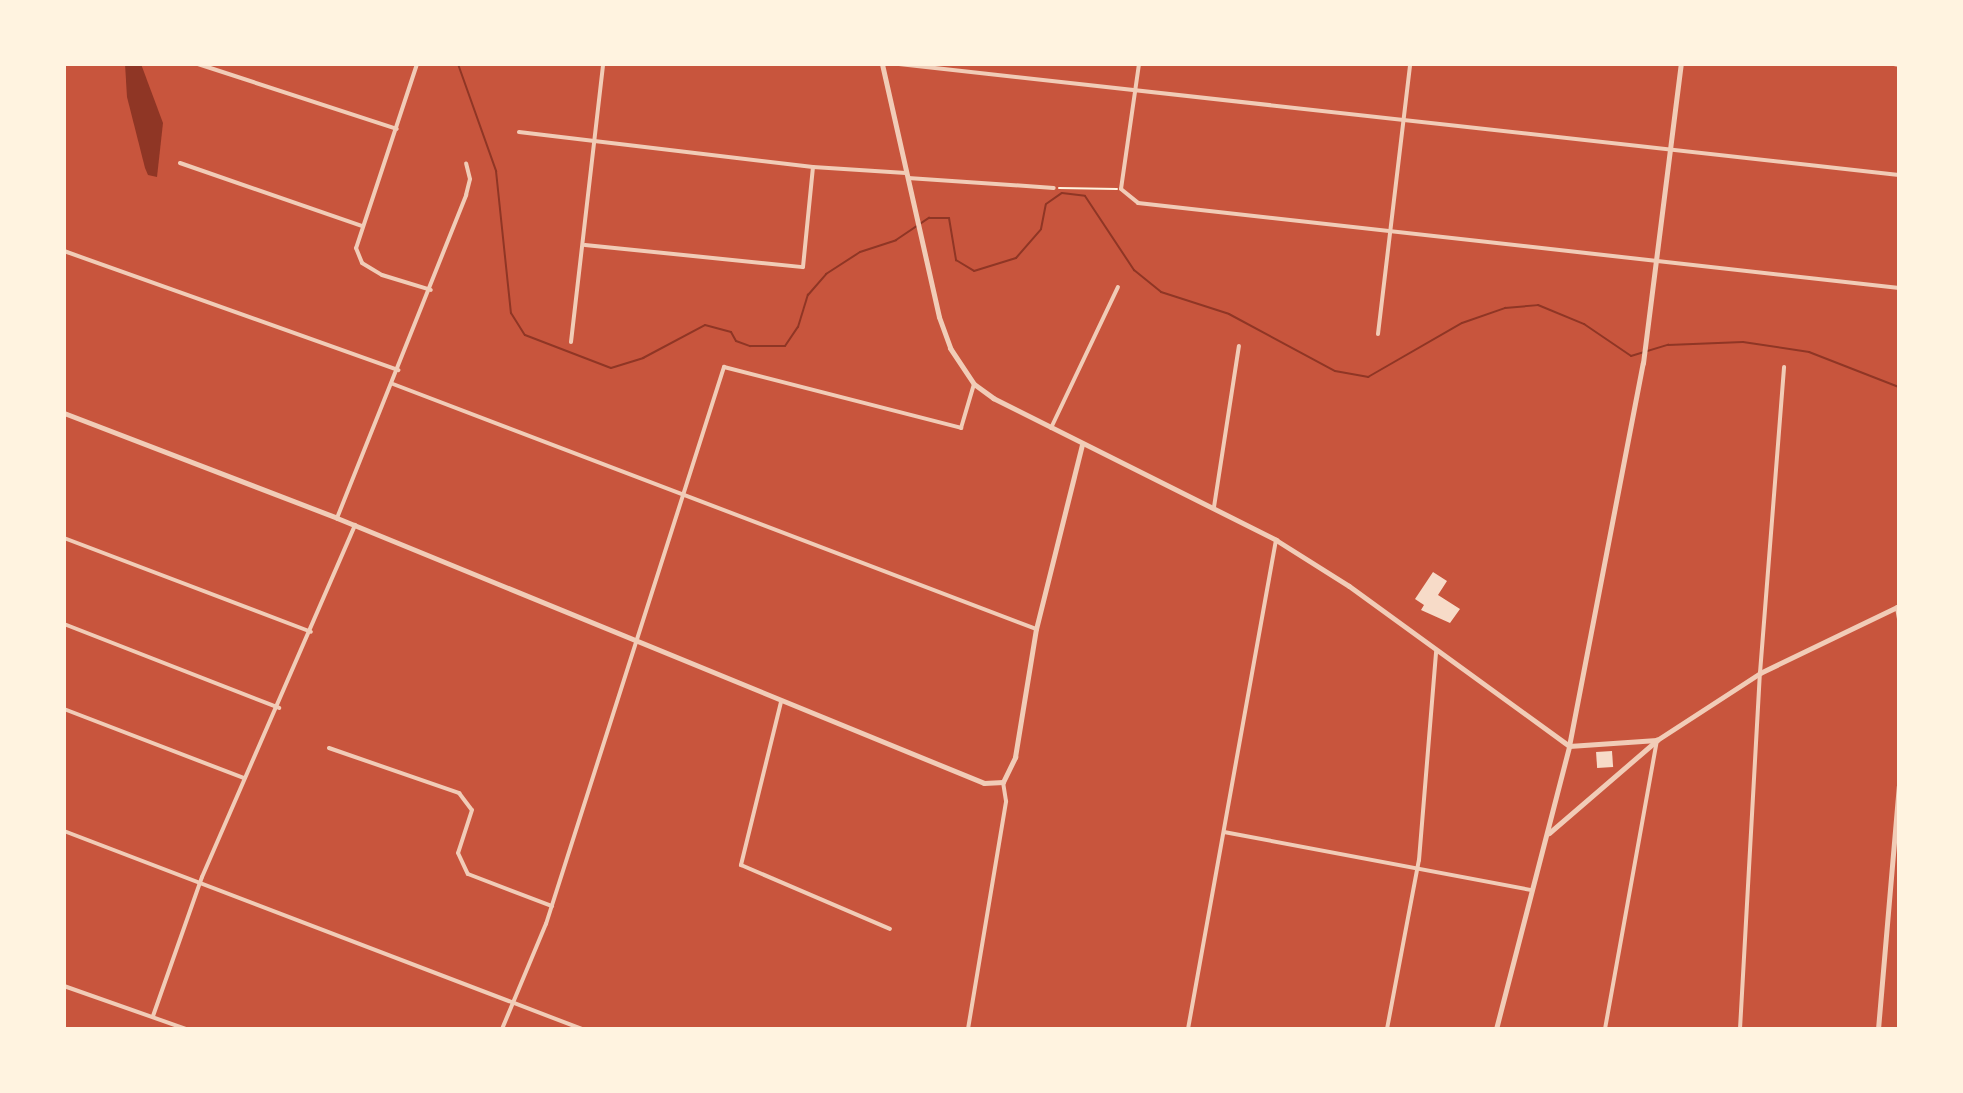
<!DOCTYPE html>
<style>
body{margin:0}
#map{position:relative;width:1963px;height:1093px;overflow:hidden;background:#c8553d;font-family:Roboto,sans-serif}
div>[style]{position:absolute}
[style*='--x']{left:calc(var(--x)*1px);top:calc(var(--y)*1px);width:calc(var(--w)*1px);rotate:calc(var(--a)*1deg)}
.water>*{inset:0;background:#8f3625}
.stream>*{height:2px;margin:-1px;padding:0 1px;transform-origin:1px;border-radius:1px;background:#8f3625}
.building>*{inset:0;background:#f7dbc8;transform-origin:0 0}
.path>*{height:2px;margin:-1px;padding:0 1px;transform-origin:1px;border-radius:1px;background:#fff3e0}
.minor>*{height:4px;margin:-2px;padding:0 2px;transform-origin:2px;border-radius:2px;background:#f1ccb7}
.tertiary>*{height:5px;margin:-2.5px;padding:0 2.5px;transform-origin:2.5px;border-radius:2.5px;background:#f1ccb7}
span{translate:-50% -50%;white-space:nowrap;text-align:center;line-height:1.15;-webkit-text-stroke:8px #fff3e0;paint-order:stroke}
.frame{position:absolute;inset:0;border:66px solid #fff3e0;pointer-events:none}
</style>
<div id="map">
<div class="water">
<i style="clip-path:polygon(125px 64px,141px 64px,163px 123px,157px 177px,148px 175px,145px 168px,127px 97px)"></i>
</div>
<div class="stream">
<i style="--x:458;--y:64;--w:114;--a:70.4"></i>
<i style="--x:496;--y:171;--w:143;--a:84"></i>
<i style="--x:511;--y:313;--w:26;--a:58"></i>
<i style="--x:525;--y:335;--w:92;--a:21"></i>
<i style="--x:611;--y:368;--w:34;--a:-17"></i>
<i style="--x:643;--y:358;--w:70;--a:-28"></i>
<i style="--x:705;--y:325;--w:27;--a:15"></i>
<i style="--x:731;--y:332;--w:10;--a:61"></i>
<i style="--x:736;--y:341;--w:15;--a:20"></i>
<i style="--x:750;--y:346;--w:35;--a:0"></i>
<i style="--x:785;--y:346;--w:23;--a:-56"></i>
<i style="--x:798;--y:327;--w:34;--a:-73"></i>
<i style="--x:808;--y:295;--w:28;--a:-49"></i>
<i style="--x:826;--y:274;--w:40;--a:-32.9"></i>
<i style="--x:860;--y:252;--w:38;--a:-18"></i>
<i style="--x:896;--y:240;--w:40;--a:-34"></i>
<i style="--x:929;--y:218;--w:20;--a:0"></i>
<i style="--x:949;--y:218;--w:43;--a:80.5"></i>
<i style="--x:956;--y:260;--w:21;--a:31"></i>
<i style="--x:974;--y:271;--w:44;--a:-17.2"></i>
<i style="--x:1016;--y:258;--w:38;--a:-49"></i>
<i style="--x:1041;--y:229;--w:25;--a:-79"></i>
<i style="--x:1046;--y:204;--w:19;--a:-35"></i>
<i style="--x:1062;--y:193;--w:23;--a:7"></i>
<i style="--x:1085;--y:196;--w:89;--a:56.5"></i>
<i style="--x:1134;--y:270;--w:35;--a:39"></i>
<i style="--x:1161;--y:292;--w:71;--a:17.9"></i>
<i style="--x:1229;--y:314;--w:120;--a:28.3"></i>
<i style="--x:1335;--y:371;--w:34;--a:10"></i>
<i style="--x:1368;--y:377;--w:108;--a:-29.9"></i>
<i style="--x:1462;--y:323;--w:46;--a:-19.2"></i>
<i style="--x:1505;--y:308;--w:33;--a:-5"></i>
<i style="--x:1538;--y:305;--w:50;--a:22.4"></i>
<i style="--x:1584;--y:324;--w:57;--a:34.2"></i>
<i style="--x:1631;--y:356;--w:39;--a:-17"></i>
<i style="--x:1668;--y:345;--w:75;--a:-2.3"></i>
<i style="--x:1743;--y:342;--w:67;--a:8.6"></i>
<i style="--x:1809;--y:352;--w:97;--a:21.3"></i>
</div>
<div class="building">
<i style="clip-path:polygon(1433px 572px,1447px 581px,1438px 595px,1460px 609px,1450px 623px,1421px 610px,1424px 605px,1415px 599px)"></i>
<i style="left:1612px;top:751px;width:16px;height:16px;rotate:86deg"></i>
</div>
<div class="path">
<i style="--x:1059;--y:188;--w:58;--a:1"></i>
</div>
<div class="minor">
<i style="--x:198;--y:64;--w:209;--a:18.1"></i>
<i style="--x:417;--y:64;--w:194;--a:108.3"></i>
<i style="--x:356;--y:248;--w:16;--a:68"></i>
<i style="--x:362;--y:263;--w:23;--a:31"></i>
<i style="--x:382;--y:275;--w:51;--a:17"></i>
<i style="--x:899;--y:64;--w:1006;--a:6.33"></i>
<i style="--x:1139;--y:64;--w:126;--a:98.2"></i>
<i style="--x:1121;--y:189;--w:22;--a:39"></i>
<i style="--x:1138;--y:203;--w:766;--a:6.37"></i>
<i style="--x:1894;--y:64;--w:5;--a:11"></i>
<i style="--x:519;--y:132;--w:296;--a:6.8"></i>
<i style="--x:813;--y:167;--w:93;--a:3.7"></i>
<i style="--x:180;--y:163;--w:193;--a:19.1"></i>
<i style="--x:908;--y:178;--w:146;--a:3.9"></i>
<i style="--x:585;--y:245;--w:219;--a:5.8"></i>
<i style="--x:803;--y:267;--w:100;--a:-84.3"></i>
<i style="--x:64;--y:251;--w:355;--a:19.6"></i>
<i style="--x:1378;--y:334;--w:272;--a:-83.2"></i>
<i style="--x:571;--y:342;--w:280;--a:-83.4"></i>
<i style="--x:393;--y:384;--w:688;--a:20.86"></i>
<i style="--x:1051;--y:428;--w:156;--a:-64.6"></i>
<i style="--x:1214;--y:507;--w:163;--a:-81.2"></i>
<i style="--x:337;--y:518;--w:348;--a:-68.2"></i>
<i style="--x:466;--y:195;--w:16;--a:-76"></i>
<i style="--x:470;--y:179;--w:16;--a:-104"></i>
<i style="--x:64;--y:538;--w:264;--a:20.8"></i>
<i style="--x:64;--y:624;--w:231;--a:21.3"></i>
<i style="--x:781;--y:702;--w:168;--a:103.8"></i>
<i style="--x:741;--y:865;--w:162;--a:23.2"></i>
<i style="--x:64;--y:709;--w:193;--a:21"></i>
<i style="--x:329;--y:748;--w:138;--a:19.1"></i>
<i style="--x:459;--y:793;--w:21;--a:53"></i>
<i style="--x:472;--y:810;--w:45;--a:108"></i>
<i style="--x:458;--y:853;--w:23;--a:65"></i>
<i style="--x:468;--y:874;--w:90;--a:20.9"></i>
<i style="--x:64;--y:831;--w:555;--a:20.92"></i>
<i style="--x:1224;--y:832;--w:313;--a:10.7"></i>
<i style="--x:64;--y:986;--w:129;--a:19.4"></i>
<i style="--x:153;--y:1016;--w:147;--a:-70.6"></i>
<i style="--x:202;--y:877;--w:384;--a:-66.5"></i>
<i style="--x:502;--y:1029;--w:114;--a:-67.3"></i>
<i style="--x:546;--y:924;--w:585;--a:-72.28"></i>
<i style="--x:724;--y:367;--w:245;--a:14.4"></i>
<i style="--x:961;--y:428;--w:46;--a:-73.5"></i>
<i style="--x:968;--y:1029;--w:231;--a:-80.5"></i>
<i style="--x:1006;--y:801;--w:19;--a:-99"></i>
<i style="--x:1188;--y:1029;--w:497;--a:-79.8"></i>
<i style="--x:1387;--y:1029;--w:172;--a:-79.3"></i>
<i style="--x:1419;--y:860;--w:210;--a:-85.3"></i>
<i style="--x:1605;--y:1029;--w:294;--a:-79.8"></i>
<i style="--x:1740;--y:1029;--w:357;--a:-86.8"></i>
<i style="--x:1760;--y:673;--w:307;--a:-85.5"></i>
</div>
<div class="tertiary">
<i style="--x:882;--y:64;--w:259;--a:77.3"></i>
<i style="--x:939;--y:317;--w:33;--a:70"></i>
<i style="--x:950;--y:348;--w:43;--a:56.3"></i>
<i style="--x:974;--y:384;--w:24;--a:36"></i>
<i style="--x:993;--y:398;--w:317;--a:26.6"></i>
<i style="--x:1276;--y:540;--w:86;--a:32.2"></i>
<i style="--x:1349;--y:586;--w:272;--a:36"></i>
<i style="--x:1569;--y:746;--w:88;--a:-3.9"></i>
<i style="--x:64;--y:413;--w:292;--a:21"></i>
<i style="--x:337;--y:518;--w:699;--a:22.27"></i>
<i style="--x:984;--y:783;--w:19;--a:-3"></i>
<i style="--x:1003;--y:782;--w:28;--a:-64"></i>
<i style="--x:1015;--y:757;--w:130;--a:-80.7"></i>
<i style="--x:1036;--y:629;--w:190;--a:-76"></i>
<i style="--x:1549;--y:833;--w:143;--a:-40.7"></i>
<i style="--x:1657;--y:740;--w:123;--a:-33"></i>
<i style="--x:1760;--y:673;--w:152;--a:-25.7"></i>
<i style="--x:1897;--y:607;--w:11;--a:80"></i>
<i style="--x:1496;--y:1029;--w:292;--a:-75.5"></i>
<i style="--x:1569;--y:746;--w:390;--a:-79.1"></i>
<i style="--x:1643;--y:363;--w:301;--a:-82.8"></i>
<i style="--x:1878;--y:1029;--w:244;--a:-85.1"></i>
</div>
<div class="frame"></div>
</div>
